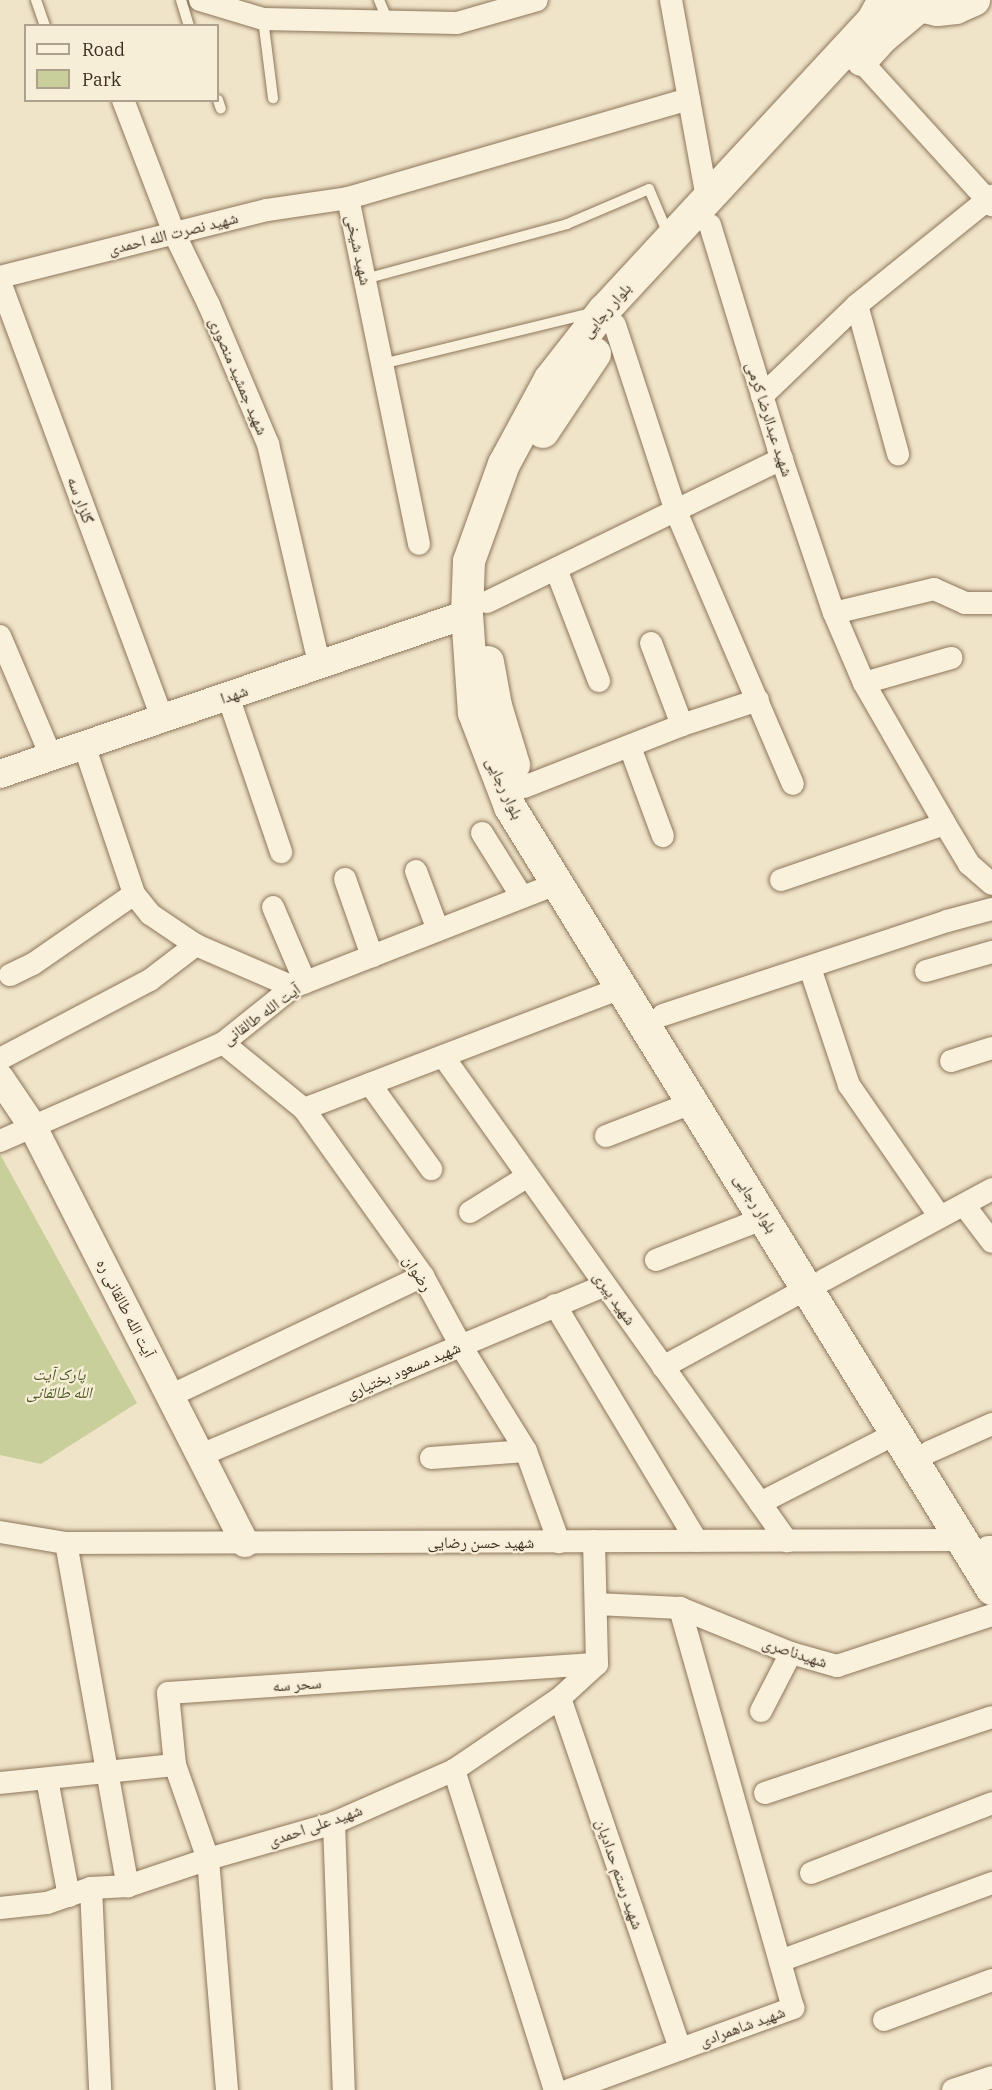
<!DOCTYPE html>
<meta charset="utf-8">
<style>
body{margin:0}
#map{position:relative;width:992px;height:2090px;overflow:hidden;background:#f0e4c8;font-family:"IBM Plex Serif","Noto Naskh Arabic",serif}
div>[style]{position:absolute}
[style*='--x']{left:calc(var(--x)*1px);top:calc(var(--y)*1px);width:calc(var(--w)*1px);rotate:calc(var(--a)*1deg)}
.green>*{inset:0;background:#c9cf9b}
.roads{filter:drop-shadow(0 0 2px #8d765c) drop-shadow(0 0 2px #8d765c)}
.service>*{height:10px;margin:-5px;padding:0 5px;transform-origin:5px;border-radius:5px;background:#faf1dc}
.minor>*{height:22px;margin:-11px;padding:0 11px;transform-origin:11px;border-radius:11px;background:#faf1dc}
.tertiary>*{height:28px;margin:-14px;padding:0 14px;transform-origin:14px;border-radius:14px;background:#faf1dc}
.secondary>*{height:32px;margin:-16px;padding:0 16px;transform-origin:16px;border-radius:16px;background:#faf1dc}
span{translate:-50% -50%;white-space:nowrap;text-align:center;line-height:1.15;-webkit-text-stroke:4.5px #f7eed8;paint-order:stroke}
.street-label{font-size:16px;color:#3d2e20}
.park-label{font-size:16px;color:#4d5a26;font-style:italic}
.legend{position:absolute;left:24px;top:24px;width:195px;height:78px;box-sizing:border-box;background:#f7eed8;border:2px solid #ada18e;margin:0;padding:8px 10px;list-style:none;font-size:18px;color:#3d2e20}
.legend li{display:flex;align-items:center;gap:12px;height:30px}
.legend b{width:30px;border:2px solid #ada18e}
</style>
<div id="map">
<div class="green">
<i style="clip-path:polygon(0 1154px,137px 1403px,41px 1464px,0 1455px)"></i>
</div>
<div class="roads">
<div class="service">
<i style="--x:36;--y:0;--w:28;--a:71"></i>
<i style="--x:181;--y:0;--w:27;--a:73"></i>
<i style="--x:379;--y:0;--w:23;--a:67"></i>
<i style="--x:263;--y:19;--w:80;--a:82.8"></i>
<i style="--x:218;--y:100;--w:9;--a:72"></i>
<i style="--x:365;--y:279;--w:209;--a:-15.2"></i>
<i style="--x:567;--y:224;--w:89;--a:-23.1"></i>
<i style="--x:649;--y:189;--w:49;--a:67.1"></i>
<i style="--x:382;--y:364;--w:216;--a:-13.7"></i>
</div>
<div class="minor">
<i style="--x:200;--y:0;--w:66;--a:16.8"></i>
<i style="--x:263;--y:19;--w:194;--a:1.2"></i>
<i style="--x:457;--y:23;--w:83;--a:-16"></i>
<i style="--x:671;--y:0;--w:202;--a:79.7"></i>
<i style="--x:861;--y:61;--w:195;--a:47.7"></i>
<i style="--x:123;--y:100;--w:142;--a:69"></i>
<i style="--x:174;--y:233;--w:80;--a:64.1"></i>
<i style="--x:209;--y:305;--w:151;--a:67"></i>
<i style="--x:268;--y:444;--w:226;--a:76.9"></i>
<i style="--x:348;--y:198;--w:353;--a:78.4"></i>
<i style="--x:710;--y:225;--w:233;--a:73"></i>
<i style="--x:778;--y:448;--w:174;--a:71.3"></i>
<i style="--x:834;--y:613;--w:76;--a:66.8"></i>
<i style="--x:864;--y:683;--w:163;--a:60.1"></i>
<i style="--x:945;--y:824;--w:47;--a:59"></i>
<i style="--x:969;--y:864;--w:30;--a:41"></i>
<i style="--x:0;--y:277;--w:275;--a:-14.1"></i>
<i style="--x:267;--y:210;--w:82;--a:-8.4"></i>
<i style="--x:348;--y:198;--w:355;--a:-16.2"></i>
<i style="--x:0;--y:282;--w:465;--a:69.6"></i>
<i style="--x:857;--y:305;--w:155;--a:74.6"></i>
<i style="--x:615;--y:325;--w:194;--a:71.9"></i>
<i style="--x:675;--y:509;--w:299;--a:66.8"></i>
<i style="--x:762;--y:396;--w:132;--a:-43.8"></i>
<i style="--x:857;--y:305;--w:174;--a:-38.9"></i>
<i style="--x:556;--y:569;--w:120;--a:69"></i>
<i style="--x:487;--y:602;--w:328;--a:-25.9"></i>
<i style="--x:834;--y:613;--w:103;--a:-13.5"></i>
<i style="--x:934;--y:589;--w:34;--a:24"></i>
<i style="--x:965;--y:603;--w:27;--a:0"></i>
<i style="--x:0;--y:636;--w:130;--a:67"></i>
<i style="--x:651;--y:643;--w:88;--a:69.3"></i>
<i style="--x:864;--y:683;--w:91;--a:-16"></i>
<i style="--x:228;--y:696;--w:165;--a:71.2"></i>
<i style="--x:84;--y:745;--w:157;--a:71.4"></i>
<i style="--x:134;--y:894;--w:26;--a:51"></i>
<i style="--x:150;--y:914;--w:55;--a:34"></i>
<i style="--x:196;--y:945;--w:106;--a:23.4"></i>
<i style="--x:630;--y:747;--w:95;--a:69.7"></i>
<i style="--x:524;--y:787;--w:170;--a:-21.4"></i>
<i style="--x:682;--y:725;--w:80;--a:-18.2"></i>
<i style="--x:482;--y:833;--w:75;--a:58"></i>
<i style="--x:416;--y:871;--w:63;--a:69.6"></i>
<i style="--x:345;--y:879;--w:82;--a:70.7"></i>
<i style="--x:781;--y:880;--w:173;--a:-18.9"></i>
<i style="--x:273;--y:907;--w:82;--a:66.9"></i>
<i style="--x:810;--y:968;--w:123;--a:71.6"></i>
<i style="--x:849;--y:1085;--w:160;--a:55.4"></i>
<i style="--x:926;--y:971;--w:69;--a:-16.1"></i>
<i style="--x:10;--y:975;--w:25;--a:-26"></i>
<i style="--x:33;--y:964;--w:123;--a:-34.7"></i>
<i style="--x:663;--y:1015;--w:299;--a:-18.3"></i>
<i style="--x:947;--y:921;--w:47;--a:-14.9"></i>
<i style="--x:223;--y:1043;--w:104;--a:39.2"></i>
<i style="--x:304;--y:1109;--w:205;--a:54.5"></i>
<i style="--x:423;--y:1276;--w:80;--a:61.5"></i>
<i style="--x:461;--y:1346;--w:123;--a:58.2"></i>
<i style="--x:526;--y:1451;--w:97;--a:70.1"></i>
<i style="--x:443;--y:1056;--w:595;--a:54.65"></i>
<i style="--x:0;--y:1059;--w:170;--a:-27.8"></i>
<i style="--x:150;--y:980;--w:58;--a:-37.3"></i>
<i style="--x:951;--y:1061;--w:43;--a:-17.6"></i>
<i style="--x:370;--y:1084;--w:105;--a:54.3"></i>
<i style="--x:304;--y:1109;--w:342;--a:-20.9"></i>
<i style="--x:606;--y:1136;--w:94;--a:-21.1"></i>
<i style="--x:0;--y:1141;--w:244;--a:-23.7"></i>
<i style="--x:223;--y:1043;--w:90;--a:-38.7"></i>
<i style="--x:293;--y:987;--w:286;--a:-21.4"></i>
<i style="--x:964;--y:1205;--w:46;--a:52.9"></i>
<i style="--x:470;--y:1212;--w:68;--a:-31.8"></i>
<i style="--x:656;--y:1260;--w:117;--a:-21.1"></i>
<i style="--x:824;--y:1280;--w:191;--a:-28.4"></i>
<i style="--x:555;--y:1305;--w:275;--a:59"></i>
<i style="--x:663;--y:1367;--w:165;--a:-28.6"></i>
<i style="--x:172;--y:1395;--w:278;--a:-25.4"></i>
<i style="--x:929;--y:1452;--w:69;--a:-24"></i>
<i style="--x:201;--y:1455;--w:438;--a:-22.8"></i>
<i style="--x:431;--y:1458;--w:95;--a:-4.2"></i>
<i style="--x:760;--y:1503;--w:154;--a:-27.1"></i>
<i style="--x:0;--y:1532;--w:67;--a:9.5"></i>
<i style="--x:66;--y:1543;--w:896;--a:-0.19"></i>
<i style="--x:594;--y:1541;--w:123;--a:88.6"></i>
<i style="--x:66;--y:1543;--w:349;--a:79.8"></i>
<i style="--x:988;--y:1547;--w:4;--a:0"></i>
<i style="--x:596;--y:1604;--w:84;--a:2.7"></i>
<i style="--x:680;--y:1608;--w:120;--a:22.1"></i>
<i style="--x:791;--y:1653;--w:48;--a:15.8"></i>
<i style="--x:837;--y:1666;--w:163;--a:-18.2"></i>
<i style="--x:560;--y:1698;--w:371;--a:71.1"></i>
<i style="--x:761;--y:1711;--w:65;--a:-62.7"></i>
<i style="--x:454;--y:1770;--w:336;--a:72.5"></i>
<i style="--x:47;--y:1779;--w:119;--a:79.4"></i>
<i style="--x:0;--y:1783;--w:176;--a:-5.9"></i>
<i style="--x:765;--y:1793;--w:239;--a:-18.5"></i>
<i style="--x:334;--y:1823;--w:267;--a:87.9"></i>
<i style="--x:811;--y:1873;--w:194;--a:-21.1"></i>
<i style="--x:91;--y:1888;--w:202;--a:87.4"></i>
<i style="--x:0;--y:1908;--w:47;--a:-6.1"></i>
<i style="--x:47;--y:1903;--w:46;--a:-18.8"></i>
<i style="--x:91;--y:1888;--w:37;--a:-3"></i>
<i style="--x:128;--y:1886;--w:84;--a:-18.6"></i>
<i style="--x:208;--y:1859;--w:131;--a:-15.9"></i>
<i style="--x:334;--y:1823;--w:131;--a:-23.8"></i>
<i style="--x:454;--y:1770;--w:128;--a:-34.2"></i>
<i style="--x:560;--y:1698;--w:50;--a:-42.6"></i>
<i style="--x:780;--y:1961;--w:226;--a:-20.2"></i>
<i style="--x:884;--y:2020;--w:115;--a:-20.3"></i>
<i style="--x:227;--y:2090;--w:232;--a:-94.7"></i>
<i style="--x:208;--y:1859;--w:100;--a:-109.3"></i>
<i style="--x:175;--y:1765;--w:72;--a:-95.6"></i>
<i style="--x:168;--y:1693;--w:430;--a:-3.9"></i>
<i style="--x:569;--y:2090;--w:239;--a:-20.1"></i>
<i style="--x:793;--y:2008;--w:416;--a:-105.8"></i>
<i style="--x:953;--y:2090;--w:41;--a:-18.4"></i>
</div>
<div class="tertiary">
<i style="--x:0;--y:774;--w:494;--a:-18.9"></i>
<i style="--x:0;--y:1078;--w:59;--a:56"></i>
<i style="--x:33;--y:1127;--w:467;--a:63"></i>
</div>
<div class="secondary">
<i style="--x:884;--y:0;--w:23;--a:119"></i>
<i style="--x:873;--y:20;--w:396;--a:132.8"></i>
<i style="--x:604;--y:310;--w:88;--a:128"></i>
<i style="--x:550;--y:379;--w:97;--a:118.4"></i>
<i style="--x:504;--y:464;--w:103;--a:109.8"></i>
<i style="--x:469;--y:561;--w:53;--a:92.2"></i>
<i style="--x:467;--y:614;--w:99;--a:86"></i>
<i style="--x:474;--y:713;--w:101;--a:69"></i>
<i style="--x:510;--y:807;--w:919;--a:58.35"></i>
<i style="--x:910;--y:0;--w:12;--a:31"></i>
<i style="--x:920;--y:6;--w:18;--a:13"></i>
<i style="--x:938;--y:10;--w:18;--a:-6"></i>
<i style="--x:956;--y:8;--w:20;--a:-24"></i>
<i style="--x:862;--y:60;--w:31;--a:-48"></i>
<i style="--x:883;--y:37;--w:48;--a:-40"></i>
<i style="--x:543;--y:432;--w:94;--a:-56.3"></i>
<i style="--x:488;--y:662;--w:45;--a:79.7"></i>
<i style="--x:496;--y:706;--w:62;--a:73"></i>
</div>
</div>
<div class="street-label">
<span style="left:173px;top:233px;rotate:-14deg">شهید نصرت الله احمدی</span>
<span style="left:359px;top:250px;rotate:78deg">شهید شیخی</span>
<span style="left:606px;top:310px;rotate:-49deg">بلوار رجایی</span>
<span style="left:239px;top:376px;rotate:67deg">شهید جمشید منصوری</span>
<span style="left:770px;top:419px;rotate:72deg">شهید عبدالرضا کرمی</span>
<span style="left:81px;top:500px;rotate:70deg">گلزار سه</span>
<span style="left:234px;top:694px;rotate:-19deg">شهدا</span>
<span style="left:505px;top:788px;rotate:65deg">بلوار رجایی</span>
<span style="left:261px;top:1014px;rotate:-36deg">آیت الله طالقانی</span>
<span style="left:756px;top:1203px;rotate:58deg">بلوار رجایی</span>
<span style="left:418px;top:1273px;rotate:57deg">رضوان</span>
<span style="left:615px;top:1298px;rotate:55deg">شهید پیری</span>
<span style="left:126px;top:1308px;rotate:63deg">آیت الله طالقانی ره</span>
<span style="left:403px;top:1370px;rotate:-23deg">شهید مسعود بختیاری</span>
<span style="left:481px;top:1542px">شهید حسن رضایی</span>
<span style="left:795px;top:1652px;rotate:18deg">شهیدناصری</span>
<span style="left:297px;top:1684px;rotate:-4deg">سحر سه</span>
<span style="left:315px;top:1825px;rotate:-19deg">شهید علی احمدی</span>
<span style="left:620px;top:1874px;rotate:71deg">شهید رستم حدادیان</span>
<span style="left:742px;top:2026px;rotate:-20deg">شهید شاهمرادی</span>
</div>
<div class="park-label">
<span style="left:59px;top:1383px">پارک آیت<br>الله طالقانی</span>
</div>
<ul class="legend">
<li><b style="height:8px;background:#faf1dc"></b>Road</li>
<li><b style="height:16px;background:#c9cf9b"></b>Park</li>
</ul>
</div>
